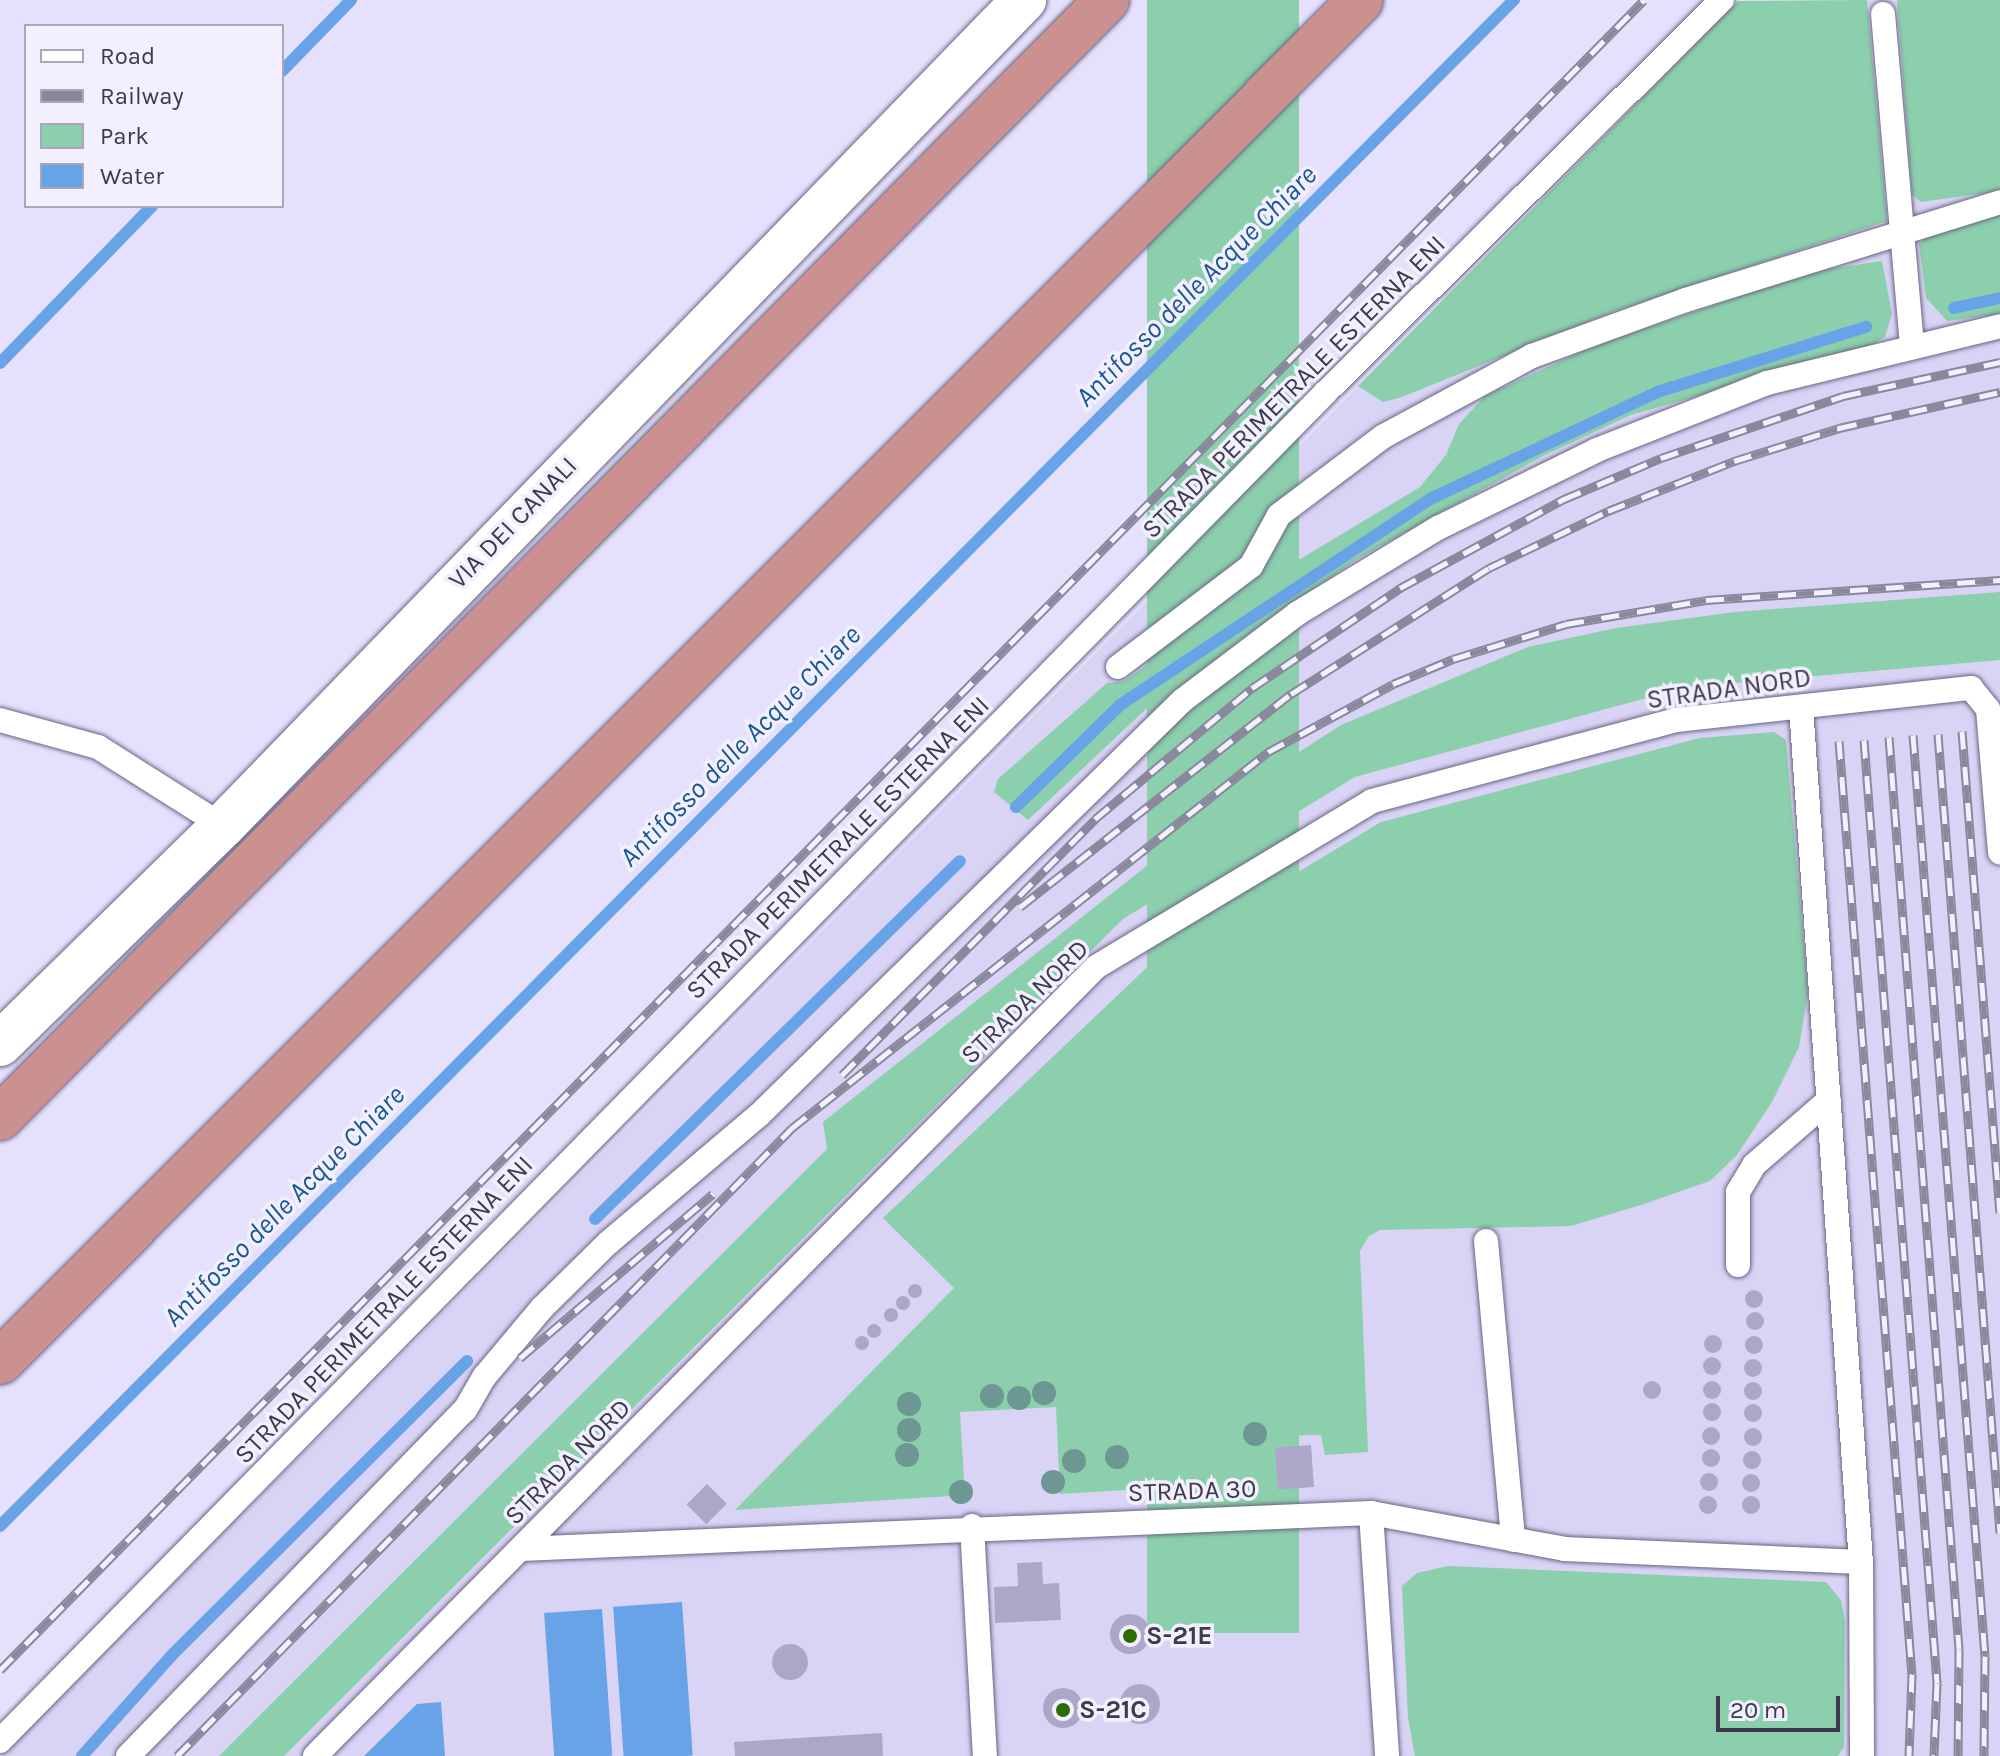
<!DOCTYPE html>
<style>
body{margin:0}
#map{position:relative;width:2000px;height:1756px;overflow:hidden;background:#e5e1fd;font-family:Karla,sans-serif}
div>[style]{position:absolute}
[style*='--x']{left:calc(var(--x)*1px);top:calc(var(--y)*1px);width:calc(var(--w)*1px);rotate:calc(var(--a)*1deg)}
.built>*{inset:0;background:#d9d4f5}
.green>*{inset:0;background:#8bcfac;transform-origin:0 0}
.water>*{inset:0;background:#69a3e7;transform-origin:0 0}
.stream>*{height:12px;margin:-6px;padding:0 6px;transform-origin:6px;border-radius:6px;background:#69a3e7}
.building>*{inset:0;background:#aca7c8;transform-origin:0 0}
.round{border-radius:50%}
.roads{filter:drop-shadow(0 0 2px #6a6584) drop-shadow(0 0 2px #6a6584)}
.service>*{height:24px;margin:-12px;padding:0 12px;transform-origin:12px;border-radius:12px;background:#fff}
.minor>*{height:44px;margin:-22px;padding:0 22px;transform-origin:22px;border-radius:22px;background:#fff}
.trunk>*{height:44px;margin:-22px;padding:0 22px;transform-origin:22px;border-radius:22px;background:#cb9090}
.rail>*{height:9px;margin-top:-4.5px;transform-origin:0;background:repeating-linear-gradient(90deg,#f2f0ff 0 18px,#8a889c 0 36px);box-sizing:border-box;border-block:2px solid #8a889c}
.trees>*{width:24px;height:24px;margin:-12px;border-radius:50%;background:#6c9793}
.dots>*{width:22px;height:22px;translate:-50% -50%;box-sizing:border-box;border:4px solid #f2f0ff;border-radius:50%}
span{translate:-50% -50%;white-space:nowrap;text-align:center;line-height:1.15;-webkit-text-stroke:7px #f2f0ff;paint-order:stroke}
.street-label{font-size:26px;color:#3d3b49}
.poi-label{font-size:26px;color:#3d3b49;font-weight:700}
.left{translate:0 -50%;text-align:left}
.water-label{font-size:28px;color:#1c5795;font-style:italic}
.legend{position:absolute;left:24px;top:24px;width:260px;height:184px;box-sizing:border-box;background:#f2f0ff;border:2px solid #aaa8b6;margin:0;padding:10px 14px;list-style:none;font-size:24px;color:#3d3b49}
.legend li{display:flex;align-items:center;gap:16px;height:40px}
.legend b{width:40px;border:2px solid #aaa8b6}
.scale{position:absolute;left:1716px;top:1696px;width:124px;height:36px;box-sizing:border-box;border:4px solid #3d3b49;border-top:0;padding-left:10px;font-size:24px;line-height:28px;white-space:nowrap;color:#3d3b49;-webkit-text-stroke:6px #f2f0ff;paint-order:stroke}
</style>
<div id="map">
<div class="built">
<i style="clip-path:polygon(2000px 0,2000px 1756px,1px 1756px,720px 1035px,1738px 1px)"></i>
</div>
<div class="green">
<i style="left:1147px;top:0;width:152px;height:1633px"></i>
<i style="clip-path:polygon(1867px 0,1887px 221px,1612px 312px,1402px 397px,1383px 402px,1358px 386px,1738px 1px)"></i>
<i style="clip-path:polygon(1897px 0,2000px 0,2000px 191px,1921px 202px,1912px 195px)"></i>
<i style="clip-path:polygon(2000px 215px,2000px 314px,1947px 321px,1926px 298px,1919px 244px,1938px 227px)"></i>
<i style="clip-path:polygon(1882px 261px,1892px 314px,1885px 337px,1869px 347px,1631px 415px,1543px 456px,1357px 559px,1162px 694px,1028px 820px,994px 792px,998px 779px,1107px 683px,1124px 681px,1282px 570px,1420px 487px,1446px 455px,1459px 424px,1485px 396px,1593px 346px,1815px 271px)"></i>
<i style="clip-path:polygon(2000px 592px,2000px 660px,1687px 687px,1355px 777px,1123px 919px,284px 1756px,219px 1756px,827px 1149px,823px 1122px,1254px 781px,1341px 725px,1528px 647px,1616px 628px,1735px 612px)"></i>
<i style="clip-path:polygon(1774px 732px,1786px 740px,1808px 993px,1799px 1047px,1772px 1102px,1737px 1155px,1710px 1181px,1641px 1205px,1571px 1226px,1380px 1230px,1369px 1236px,1360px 1251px,1368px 1452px,1325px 1455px,1321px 1435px,1267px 1436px,1268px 1481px,1060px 1494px,1056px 1407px,960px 1412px,965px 1495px,735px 1510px,954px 1288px,883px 1218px,1159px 956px,1381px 822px,1700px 738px)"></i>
<i style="clip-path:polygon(1448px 1566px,1826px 1582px,1841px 1600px,1845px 1620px,1844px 1747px,1838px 1756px,1415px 1756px,1408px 1718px,1402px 1586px,1417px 1573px)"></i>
</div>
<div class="water">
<i style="left:682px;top:1602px;width:154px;height:69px;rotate:86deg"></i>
<i style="left:602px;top:1609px;width:147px;height:58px;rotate:86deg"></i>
<i style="clip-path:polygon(441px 1702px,445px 1756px,364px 1756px,417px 1704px)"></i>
</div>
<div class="stream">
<i style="--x:282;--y:71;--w:99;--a:-45.8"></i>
<i style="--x:1954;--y:308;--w:47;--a:-12.3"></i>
<i style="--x:0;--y:363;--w:219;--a:-45.9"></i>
<i style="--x:1016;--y:807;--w:146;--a:-44.4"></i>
<i style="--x:1120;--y:705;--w:372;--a:-33.6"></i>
<i style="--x:1430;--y:499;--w:251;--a:-25.2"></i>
<i style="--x:1657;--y:392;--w:219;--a:-17.3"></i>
<i style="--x:595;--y:1219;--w:511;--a:-44.45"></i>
<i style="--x:0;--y:1526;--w:2150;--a:-45.23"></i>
<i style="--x:82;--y:1756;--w:134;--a:-48.3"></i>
<i style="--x:171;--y:1656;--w:418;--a:-44.9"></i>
</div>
<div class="building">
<i class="round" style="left:908px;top:1284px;width:14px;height:14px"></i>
<i class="round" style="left:1745px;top:1290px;width:18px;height:18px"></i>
<i class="round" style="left:896px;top:1296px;width:14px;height:14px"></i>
<i class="round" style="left:884px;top:1308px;width:14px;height:14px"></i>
<i class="round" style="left:1746px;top:1312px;width:18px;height:18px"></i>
<i class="round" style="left:867px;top:1324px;width:14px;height:14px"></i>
<i class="round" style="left:1704px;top:1335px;width:18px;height:18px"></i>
<i class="round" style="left:855px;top:1336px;width:14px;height:14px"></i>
<i class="round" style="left:1745px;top:1336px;width:18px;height:18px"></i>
<i class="round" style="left:1703px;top:1357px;width:18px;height:18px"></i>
<i class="round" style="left:1744px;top:1359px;width:18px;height:18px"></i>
<i class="round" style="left:1703px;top:1381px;width:18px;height:18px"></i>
<i class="round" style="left:1643px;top:1381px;width:18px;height:18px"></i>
<i class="round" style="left:1744px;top:1382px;width:18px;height:18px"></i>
<i class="round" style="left:1703px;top:1403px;width:18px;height:18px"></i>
<i class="round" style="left:1744px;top:1404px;width:18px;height:18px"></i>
<i class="round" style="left:1702px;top:1427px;width:18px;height:18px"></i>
<i class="round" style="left:1744px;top:1428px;width:18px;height:18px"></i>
<i style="left:1311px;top:1445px;width:42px;height:36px;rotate:86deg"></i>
<i class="round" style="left:1702px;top:1449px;width:18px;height:18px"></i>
<i class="round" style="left:1743px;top:1451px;width:18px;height:18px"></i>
<i class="round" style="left:1700px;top:1473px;width:18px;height:18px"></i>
<i class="round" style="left:1742px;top:1474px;width:18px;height:18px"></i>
<i style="left:707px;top:1484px;width:28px;height:29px;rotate:45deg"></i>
<i class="round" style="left:1742px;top:1496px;width:18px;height:18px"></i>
<i class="round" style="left:1699px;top:1496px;width:18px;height:18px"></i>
<i style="clip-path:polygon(1042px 1562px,1043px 1584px,1059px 1583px,1061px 1620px,995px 1623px,994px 1587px,1018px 1586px,1017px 1563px)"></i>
<i class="round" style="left:1110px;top:1614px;width:40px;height:40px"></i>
<i class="round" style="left:772px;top:1644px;width:36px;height:36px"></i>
<i class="round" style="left:1120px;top:1684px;width:40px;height:40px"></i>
<i class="round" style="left:1043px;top:1688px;width:40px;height:40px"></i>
<i style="clip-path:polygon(882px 1733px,883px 1756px,735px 1756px,734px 1742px)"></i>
</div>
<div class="roads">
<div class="service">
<i style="--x:1883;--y:14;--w:331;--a:85"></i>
<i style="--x:1118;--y:667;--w:167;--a:-37.2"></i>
<i style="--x:1251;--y:566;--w:58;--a:-61.2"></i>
<i style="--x:1279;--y:515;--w:131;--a:-37"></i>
<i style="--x:1384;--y:436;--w:168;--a:-28.4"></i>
<i style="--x:1532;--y:356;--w:164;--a:-20"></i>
<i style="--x:1686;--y:300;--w:329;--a:-17.3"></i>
<i style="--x:1801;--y:707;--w:857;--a:85.99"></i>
<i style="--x:1861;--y:1562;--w:194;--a:89.7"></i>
<i style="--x:0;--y:720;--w:102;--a:15.4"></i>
<i style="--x:98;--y:747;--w:148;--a:32.3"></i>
<i style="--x:1486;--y:1241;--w:300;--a:84.8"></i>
<i style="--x:1738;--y:1265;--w:73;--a:-90"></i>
<i style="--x:1738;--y:1192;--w:31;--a:-59"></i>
<i style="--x:1754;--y:1165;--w:99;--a:-40.9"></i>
<i style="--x:1371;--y:1513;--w:244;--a:86.2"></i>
<i style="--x:972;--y:1526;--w:230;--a:86.8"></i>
<i style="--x:521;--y:1549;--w:851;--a:-2.43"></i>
<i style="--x:1371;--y:1513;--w:197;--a:10.5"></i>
<i style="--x:1565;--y:1549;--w:296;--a:2.5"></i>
<i style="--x:0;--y:1741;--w:1892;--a:-45.49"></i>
<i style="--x:1326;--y:392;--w:557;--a:-44.71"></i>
<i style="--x:128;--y:1756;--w:483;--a:-45.8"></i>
<i style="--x:465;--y:1410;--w:39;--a:-60"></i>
<i style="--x:485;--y:1376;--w:89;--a:-50"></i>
<i style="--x:542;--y:1308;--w:93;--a:-44.6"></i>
<i style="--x:608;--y:1243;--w:198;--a:-40.3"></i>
<i style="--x:759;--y:1115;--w:593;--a:-44.39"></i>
<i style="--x:1183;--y:700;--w:144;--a:-37.1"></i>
<i style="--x:1298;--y:613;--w:164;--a:-31.3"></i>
<i style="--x:1438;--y:528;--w:177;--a:-26.1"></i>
<i style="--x:1597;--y:450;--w:183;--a:-21.5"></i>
<i style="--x:1767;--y:383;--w:240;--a:-13.7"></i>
<i style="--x:315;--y:1756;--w:1110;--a:-45.29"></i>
<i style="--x:1096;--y:967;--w:322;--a:-31"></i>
<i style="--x:1372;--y:801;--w:315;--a:-14.9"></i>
<i style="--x:1676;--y:720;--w:297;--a:-6.2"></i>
<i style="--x:1971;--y:688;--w:27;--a:51"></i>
<i style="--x:1988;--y:709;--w:144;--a:85.2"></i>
</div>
<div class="minor">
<i style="--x:0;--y:1044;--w:312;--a:-44.4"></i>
<i style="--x:223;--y:826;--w:1151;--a:-45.88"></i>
</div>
<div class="trunk">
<i style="--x:0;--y:1118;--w:1573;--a:-45.28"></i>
<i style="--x:0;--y:1362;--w:1925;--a:-45.02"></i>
</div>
</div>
<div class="rail">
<i style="--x:1962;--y:731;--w:483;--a:85.5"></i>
<i style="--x:1938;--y:734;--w:801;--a:85.56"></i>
<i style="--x:1913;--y:735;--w:924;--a:85.53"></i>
<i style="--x:1985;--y:1656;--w:100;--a:90.6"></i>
<i style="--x:1889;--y:737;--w:915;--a:85.61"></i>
<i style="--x:1959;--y:1649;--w:107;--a:90.5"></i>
<i style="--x:1864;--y:740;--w:946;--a:85.57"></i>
<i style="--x:1937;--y:1683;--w:73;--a:92.4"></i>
<i style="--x:1839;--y:741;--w:936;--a:85.53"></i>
<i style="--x:1912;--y:1674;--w:82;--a:92.1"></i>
<i style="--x:1020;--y:907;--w:345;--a:-38.2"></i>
<i style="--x:1291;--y:694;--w:235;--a:-32.5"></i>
<i style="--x:1489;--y:568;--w:132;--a:-25.6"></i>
<i style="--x:1608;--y:511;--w:136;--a:-21.6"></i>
<i style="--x:1734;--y:461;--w:110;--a:-17.4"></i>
<i style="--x:1839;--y:428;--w:165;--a:-12.6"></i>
<i style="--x:842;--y:1075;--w:360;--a:-45.3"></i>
<i style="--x:1095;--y:819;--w:204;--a:-39.8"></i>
<i style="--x:1252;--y:688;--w:179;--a:-34"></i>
<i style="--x:1400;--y:588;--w:187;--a:-28.5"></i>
<i style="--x:1564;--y:499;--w:105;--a:-22.9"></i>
<i style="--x:1661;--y:458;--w:192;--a:-18.8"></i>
<i style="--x:1843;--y:396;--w:161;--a:-12.2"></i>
<i style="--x:520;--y:1358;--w:253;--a:-40.4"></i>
<i style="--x:0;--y:1670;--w:2343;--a:-45.45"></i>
<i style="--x:177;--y:1756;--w:879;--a:-45.6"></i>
<i style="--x:792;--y:1128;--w:607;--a:-38.31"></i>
<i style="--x:1268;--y:752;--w:142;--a:-28.5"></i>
<i style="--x:1393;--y:684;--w:65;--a:-22.6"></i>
<i style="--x:1453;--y:659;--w:118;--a:-17.2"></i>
<i style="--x:1566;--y:624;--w:142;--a:-9.7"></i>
<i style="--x:1706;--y:600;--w:295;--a:-3.9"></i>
</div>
<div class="trees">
<i style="left:1044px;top:1393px"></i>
<i style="left:992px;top:1396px"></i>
<i style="left:1019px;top:1398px"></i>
<i style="left:909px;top:1404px"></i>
<i style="left:909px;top:1430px"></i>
<i style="left:1255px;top:1434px"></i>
<i style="left:907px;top:1455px"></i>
<i style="left:1117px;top:1457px"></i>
<i style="left:1074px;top:1461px"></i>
<i style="left:1053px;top:1482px"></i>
<i style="left:961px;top:1492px"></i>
</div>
<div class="dots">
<i style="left:1130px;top:1636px;background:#2d6c00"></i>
<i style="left:1063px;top:1710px;background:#2d6c00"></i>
</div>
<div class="street-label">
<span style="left:1294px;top:387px;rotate:-45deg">STRADA PERIMETRALE ESTERNA ENI</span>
<span style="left:513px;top:523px;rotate:-46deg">VIA DEI CANALI</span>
<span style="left:1729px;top:689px;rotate:-8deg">STRADA NORD</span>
<span style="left:838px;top:848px;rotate:-45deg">STRADA PERIMETRALE ESTERNA ENI</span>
<span style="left:1025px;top:1002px;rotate:-44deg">STRADA NORD</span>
<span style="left:384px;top:1310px;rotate:-46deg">STRADA PERIMETRALE ESTERNA ENI</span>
<span style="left:568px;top:1462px;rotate:-45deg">STRADA NORD</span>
<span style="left:1192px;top:1491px;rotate:-2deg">STRADA 30</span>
</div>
<div class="poi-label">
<span class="left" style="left:1146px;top:1636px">S-21E</span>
<span class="left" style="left:1079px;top:1710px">S-21C</span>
</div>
<div class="water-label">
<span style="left:1196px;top:286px;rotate:-45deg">Antifosso delle Acque Chiare</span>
<span style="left:740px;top:746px;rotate:-45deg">Antifosso delle Acque Chiare</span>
<span style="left:284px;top:1206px;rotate:-45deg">Antifosso delle Acque Chiare</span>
</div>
<ul class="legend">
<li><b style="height:10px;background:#fff"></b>Road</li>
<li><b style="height:10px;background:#8a889c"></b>Railway</li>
<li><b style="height:22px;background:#8bcfac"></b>Park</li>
<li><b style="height:22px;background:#69a3e7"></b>Water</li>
</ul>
<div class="scale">20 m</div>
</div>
